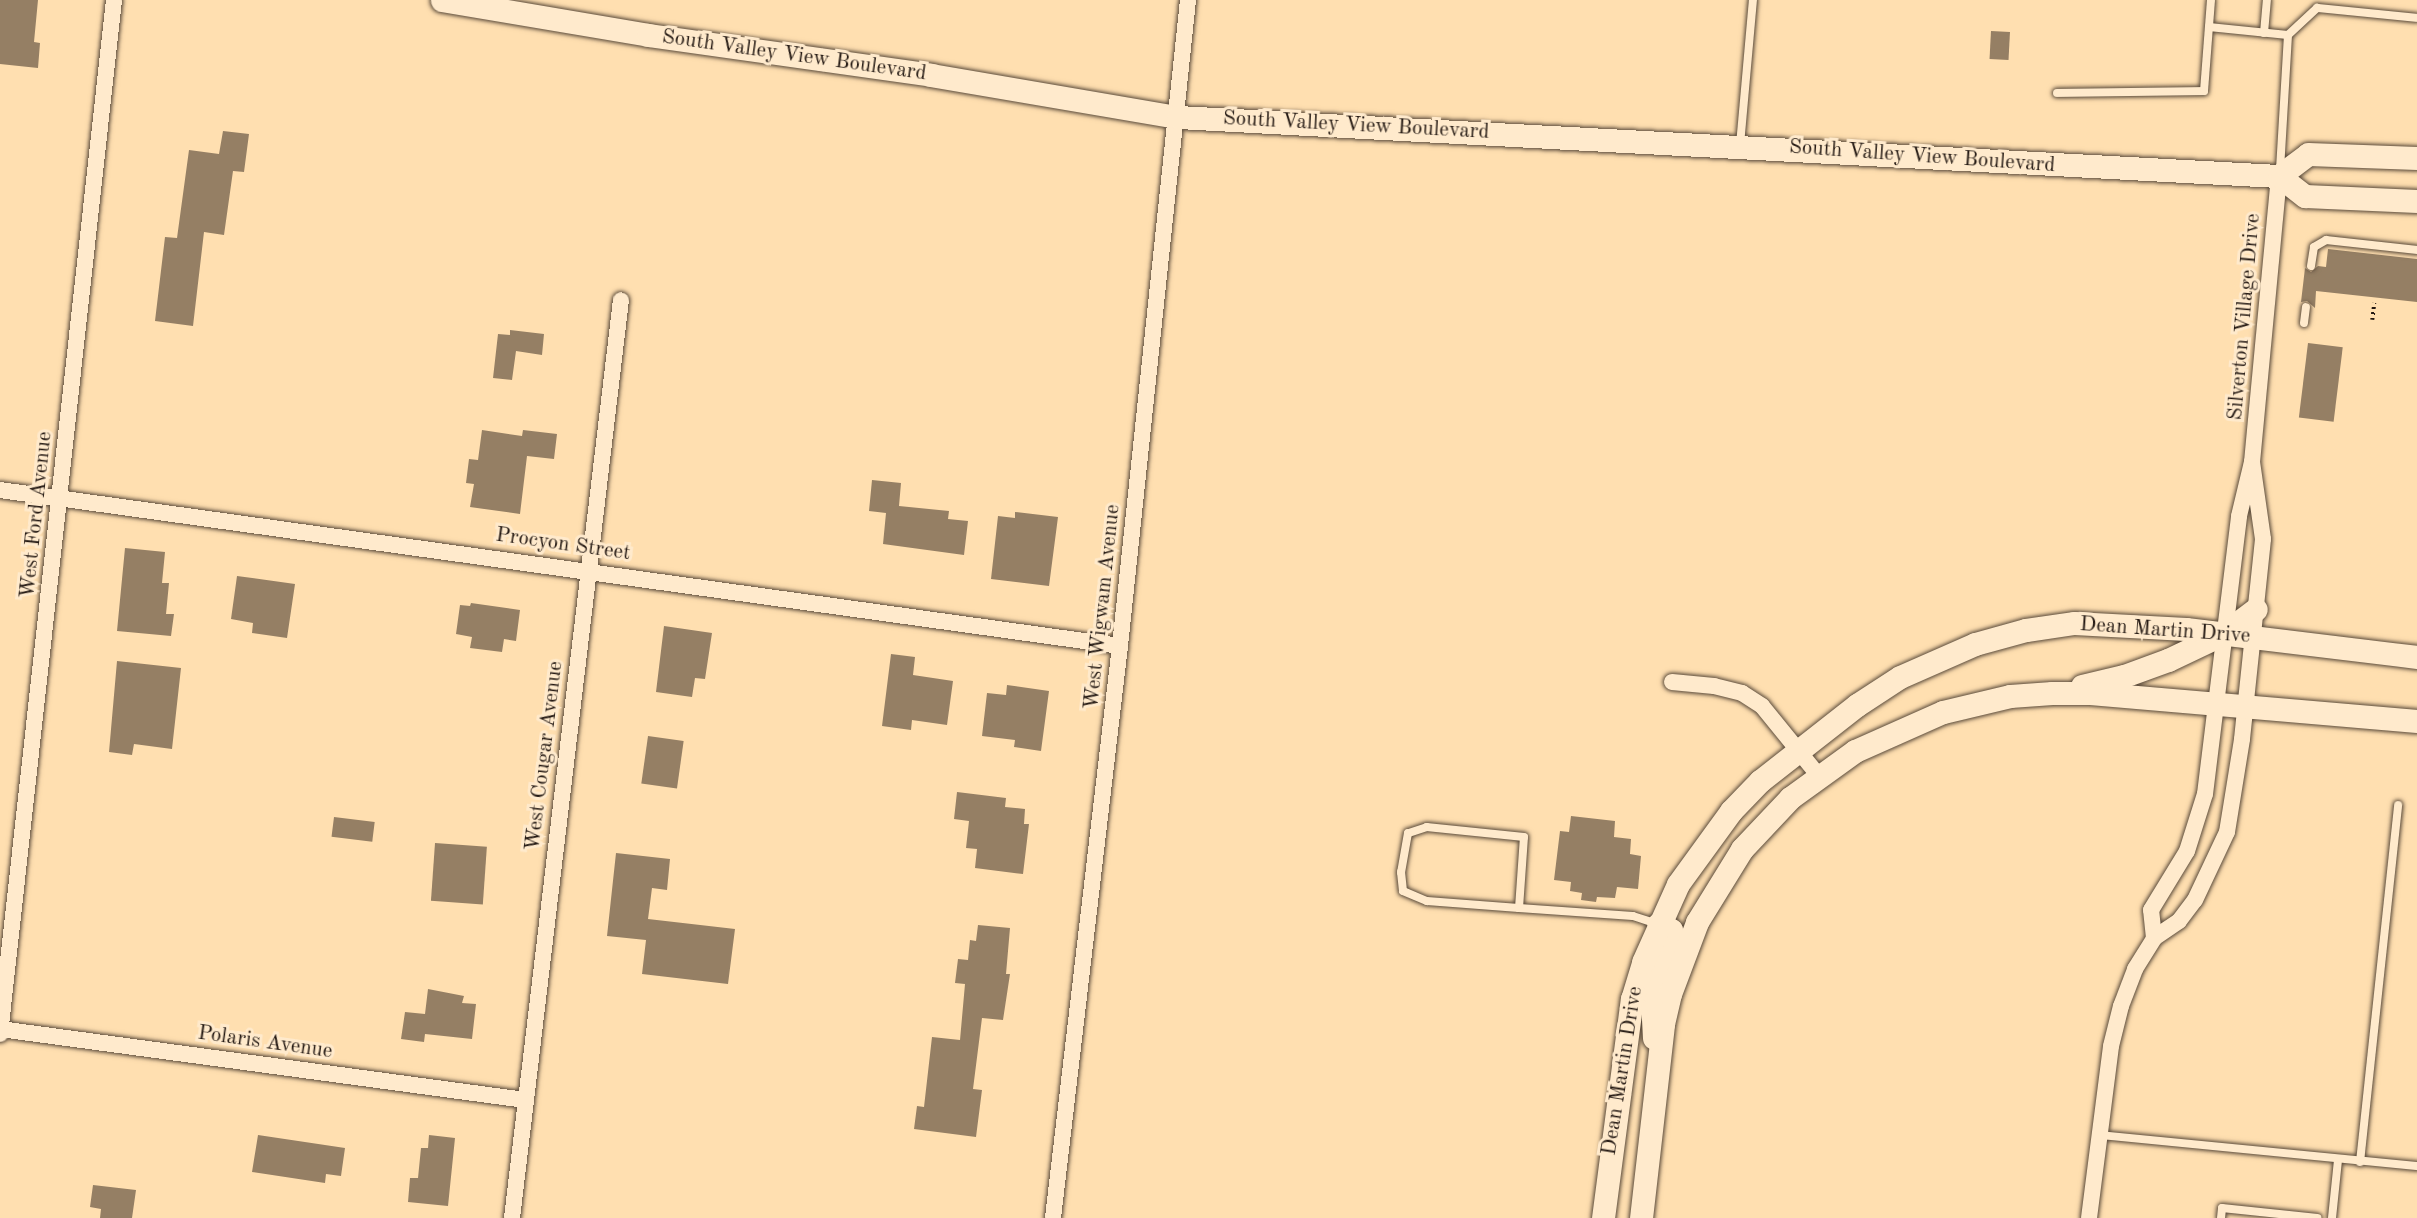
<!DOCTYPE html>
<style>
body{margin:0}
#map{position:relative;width:2417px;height:1218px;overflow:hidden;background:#ffdfb0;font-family:"Old Standard TT",serif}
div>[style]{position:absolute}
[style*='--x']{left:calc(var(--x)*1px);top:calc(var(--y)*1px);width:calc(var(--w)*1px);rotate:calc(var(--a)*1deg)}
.building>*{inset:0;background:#957f64;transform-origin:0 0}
.path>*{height:3.5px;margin-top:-1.75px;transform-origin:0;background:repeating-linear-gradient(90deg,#231812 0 2px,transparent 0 5.5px)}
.roads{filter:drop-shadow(0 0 2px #5a4a3a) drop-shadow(0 0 2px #5a4a3a)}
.lane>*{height:8px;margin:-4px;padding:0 4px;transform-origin:4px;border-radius:4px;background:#ffeacc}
.street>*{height:16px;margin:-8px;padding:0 8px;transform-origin:8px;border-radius:8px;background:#ffeacc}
.secondary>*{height:23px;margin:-11.5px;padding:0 11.5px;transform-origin:11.5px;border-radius:11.5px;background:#ffeacc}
span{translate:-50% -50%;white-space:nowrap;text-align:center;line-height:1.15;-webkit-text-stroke:6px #ffeacc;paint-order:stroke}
.street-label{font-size:21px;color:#231812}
</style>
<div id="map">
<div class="building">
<i style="clip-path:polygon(0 0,38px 0,34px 42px,40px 43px,38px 68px,0 64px)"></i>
<i style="left:1991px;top:31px;width:19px;height:28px;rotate:3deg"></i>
<i style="clip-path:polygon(223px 131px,249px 134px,244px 172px,233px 171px,224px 235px,204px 232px,193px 326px,155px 321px,165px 237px,177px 238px,189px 150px,219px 154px)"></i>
<i style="clip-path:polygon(2328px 249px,2417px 259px,2417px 302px,2316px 291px,2315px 308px,2307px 301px,2301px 302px,2305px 268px,2311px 272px,2318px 266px,2326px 267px)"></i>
<i style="clip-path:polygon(510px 330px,544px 334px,542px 355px,516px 351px,512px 380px,493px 378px,498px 334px,510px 335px)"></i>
<i style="left:2308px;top:343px;width:35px;height:75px;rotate:7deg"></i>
<i style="clip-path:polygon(482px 430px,522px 436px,523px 430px,557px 434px,554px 459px,527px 456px,520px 514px,470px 507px,474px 484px,466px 483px,469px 459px,478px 460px)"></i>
<i style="clip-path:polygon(872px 480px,901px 483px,899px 506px,949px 511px,948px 519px,968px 521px,964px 555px,883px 544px,886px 513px,869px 511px)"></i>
<i style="clip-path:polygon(1015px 512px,1058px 517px,1049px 586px,991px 579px,998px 516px,1015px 518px)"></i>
<i style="clip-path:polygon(125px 548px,165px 552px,162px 583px,169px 583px,166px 614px,174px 614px,171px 636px,117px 631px)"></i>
<i style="clip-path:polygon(237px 576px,295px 584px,287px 638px,252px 633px,253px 623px,231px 619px)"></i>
<i style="clip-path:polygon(471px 603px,520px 610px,516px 641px,504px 639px,502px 652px,470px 648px,472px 637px,456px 634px,460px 605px,470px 606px)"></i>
<i style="clip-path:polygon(664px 626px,712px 633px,705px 679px,695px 678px,692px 697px,656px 692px)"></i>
<i style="clip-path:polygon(891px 654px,915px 657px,913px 675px,953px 681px,947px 725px,912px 720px,911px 730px,882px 726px)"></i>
<i style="clip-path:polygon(117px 661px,181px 668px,172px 749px,134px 744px,132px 755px,109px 752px)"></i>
<i style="clip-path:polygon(1007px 685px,1049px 691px,1041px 751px,1014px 747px,1015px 740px,982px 736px,987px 693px,1006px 695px)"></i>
<i style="left:648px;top:736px;width:36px;height:48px;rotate:8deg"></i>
<i style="clip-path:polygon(957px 792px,1006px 798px,1005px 807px,1025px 809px,1024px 824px,1029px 824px,1023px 874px,975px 868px,977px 849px,966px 848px,969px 821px,954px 819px)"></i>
<i style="clip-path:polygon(1571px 816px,1615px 821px,1614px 837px,1631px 839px,1630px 854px,1641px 856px,1638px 889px,1617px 887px,1615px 898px,1597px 897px,1596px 902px,1581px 900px,1582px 893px,1570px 891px,1571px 882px,1554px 880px,1560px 831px,1569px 832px)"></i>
<i style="left:334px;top:817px;width:41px;height:20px;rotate:7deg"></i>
<i style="left:435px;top:843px;width:52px;height:58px;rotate:4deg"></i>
<i style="clip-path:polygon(616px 853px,670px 859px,667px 890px,652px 888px,648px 919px,735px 929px,728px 984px,642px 974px,646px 940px,607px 936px)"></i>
<i style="clip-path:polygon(978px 925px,1010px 928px,1006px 974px,1010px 974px,1003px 1020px,982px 1018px,973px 1089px,982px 1090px,976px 1137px,914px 1129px,917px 1106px,924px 1107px,932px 1037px,960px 1040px,965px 984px,955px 983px,958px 959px,968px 960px,970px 940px,976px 941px)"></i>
<i style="clip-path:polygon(428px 989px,464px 996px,462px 1003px,476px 1004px,472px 1039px,425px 1034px,424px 1042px,401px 1039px,405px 1012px,425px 1014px)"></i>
<i style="clip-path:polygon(258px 1135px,345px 1148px,341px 1176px,326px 1174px,325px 1183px,252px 1172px)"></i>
<i style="clip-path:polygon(429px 1135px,455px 1138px,448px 1206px,408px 1202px,410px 1178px,418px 1178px,421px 1148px,428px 1148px)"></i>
<i style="clip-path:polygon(93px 1185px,136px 1190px,132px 1218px,100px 1218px,101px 1209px,90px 1207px)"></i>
</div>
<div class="path">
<i style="--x:2372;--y:320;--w:17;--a:-83"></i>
</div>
<div class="roads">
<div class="lane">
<i style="--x:2209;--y:27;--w:79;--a:5.8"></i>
<i style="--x:2288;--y:35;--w:135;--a:93.4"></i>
<i style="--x:2264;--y:33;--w:33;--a:-85"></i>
<i style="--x:2288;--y:35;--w:40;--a:-43"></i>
<i style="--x:2317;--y:8;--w:100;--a:5.7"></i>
<i style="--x:2057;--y:93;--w:147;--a:-0.8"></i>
<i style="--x:2204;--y:91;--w:91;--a:-85.6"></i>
<i style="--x:1740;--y:145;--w:146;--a:-84.9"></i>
<i style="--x:2311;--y:266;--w:19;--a:-81"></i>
<i style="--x:2314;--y:247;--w:14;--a:-30"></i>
<i style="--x:2326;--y:240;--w:92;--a:6.3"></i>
<i style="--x:2304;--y:323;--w:16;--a:-83"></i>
<i style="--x:1519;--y:908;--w:71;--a:-86"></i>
<i style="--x:1524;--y:837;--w:98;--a:-174.1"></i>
<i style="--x:1427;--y:827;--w:20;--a:162"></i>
<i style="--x:1408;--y:833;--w:40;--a:100"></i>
<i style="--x:1401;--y:872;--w:19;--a:84"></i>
<i style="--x:1403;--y:891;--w:26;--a:23"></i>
<i style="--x:1427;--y:901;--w:92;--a:4.4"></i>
<i style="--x:1519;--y:908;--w:114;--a:4"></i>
<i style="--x:1633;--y:916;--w:23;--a:18"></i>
<i style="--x:2100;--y:1135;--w:319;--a:5.6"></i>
<i style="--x:2360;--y:1162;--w:359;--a:-83.9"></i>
<i style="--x:2221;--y:1218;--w:10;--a:-84"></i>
<i style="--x:2222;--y:1208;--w:96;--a:6"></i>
<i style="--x:2332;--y:1218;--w:58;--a:-84.1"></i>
</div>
<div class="street">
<i style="--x:0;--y:490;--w:1131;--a:7.93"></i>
<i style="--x:1672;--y:682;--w:42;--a:5.4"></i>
<i style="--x:1714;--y:686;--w:29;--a:14"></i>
<i style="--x:1742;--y:693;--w:24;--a:33"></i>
<i style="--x:1762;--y:706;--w:89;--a:50.9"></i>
<i style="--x:2154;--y:938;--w:28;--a:-96"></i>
<i style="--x:2151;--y:910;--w:69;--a:-58.6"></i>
<i style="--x:2187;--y:851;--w:60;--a:-72.5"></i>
<i style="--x:2205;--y:794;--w:280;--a:-83"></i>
<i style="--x:2239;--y:516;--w:56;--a:-76.5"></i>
<i style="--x:2252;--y:462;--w:287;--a:-84.6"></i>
<i style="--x:0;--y:1029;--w:530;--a:7.7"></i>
<i style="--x:0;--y:1034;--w:1040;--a:-83.71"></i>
<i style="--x:512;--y:1218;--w:924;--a:-83.23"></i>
<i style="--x:1053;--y:1218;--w:576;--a:-83.32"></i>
<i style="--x:1120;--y:646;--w:650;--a:-83.99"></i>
<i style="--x:2089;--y:1218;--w:173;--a:-82.7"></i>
<i style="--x:2111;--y:1046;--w:41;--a:-76"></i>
<i style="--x:2121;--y:1006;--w:40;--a:-69"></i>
<i style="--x:2135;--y:969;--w:36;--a:-58"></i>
<i style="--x:2154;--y:938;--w:30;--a:-34"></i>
<i style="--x:2179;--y:921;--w:26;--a:-53"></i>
<i style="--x:2195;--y:900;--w:75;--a:-64.8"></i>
<i style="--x:2227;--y:832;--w:94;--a:-80.8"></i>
<i style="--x:2242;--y:739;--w:201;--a:-84"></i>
<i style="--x:2263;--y:539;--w:78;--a:-98.1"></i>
</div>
<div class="secondary">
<i style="--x:442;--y:0;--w:209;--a:9.6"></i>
<i style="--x:648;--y:35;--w:286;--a:8"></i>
<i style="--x:931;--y:75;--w:251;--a:9.7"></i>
<i style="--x:1178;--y:117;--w:1103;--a:3.07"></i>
<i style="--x:2279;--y:176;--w:33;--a:38"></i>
<i style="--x:2305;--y:196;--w:112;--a:2.6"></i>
<i style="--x:2279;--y:176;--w:36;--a:-37"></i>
<i style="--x:2308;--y:154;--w:109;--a:2.1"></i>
<i style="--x:2082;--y:686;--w:43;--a:-13.4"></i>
<i style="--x:2124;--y:676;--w:47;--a:-20"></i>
<i style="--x:2168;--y:660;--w:61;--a:-25.3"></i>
<i style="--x:2223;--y:634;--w:41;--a:-37.1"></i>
<i style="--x:1654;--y:1038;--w:38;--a:-93"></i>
<i style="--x:1652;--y:1000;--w:65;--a:-73"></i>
<i style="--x:1671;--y:938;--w:8;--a:-90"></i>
<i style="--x:1671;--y:930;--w:14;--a:-155"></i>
<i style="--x:1603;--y:1218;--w:221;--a:-82.5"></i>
<i style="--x:1632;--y:999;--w:39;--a:-73"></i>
<i style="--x:1643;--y:962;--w:85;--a:-65.8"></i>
<i style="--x:1678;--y:884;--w:90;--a:-54"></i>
<i style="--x:1731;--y:811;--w:42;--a:-46"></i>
<i style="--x:1760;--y:781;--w:123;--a:-38.1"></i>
<i style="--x:1857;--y:705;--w:51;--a:-33.1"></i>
<i style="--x:1900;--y:677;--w:82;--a:-23.7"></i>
<i style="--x:1975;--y:644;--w:53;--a:-15.4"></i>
<i style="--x:2026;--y:630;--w:49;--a:-8.3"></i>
<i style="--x:2074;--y:623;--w:112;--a:3.1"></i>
<i style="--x:2186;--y:629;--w:233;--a:6.9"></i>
<i style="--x:1641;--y:1218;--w:195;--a:-83.5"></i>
<i style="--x:1663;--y:1024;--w:31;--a:-77"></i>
<i style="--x:1670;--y:994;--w:77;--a:-69.4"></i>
<i style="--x:1697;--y:922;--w:86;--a:-58.3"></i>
<i style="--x:1742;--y:849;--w:70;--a:-46.7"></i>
<i style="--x:1790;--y:798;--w:80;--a:-35.9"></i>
<i style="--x:1855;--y:751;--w:96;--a:-23.9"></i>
<i style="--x:1943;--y:712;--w:69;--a:-13.4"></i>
<i style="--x:2010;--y:696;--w:42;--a:-4.1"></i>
<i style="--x:2052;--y:693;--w:38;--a:0"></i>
<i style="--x:2090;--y:693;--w:328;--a:4.9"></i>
</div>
</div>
<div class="street-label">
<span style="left:794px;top:56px;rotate:8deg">South Valley View Boulevard</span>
<span style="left:1356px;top:126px;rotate:3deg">South Valley View Boulevard</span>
<span style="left:1922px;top:157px;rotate:4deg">South Valley View Boulevard</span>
<span style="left:2245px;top:317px;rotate:-85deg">Silverton Village Drive</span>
<span style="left:37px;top:515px;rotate:-84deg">West Ford Avenue</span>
<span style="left:563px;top:545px;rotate:8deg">Procyon Street</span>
<span style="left:1103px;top:607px;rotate:-84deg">West Wigwam Avenue</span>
<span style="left:2165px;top:631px;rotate:4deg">Dean Martin Drive</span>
<span style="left:545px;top:756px;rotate:-83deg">West Cougar Avenue</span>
<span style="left:265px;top:1043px;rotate:8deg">Polaris Avenue</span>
<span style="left:1623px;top:1071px;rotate:-81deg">Dean Martin Drive</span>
</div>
</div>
